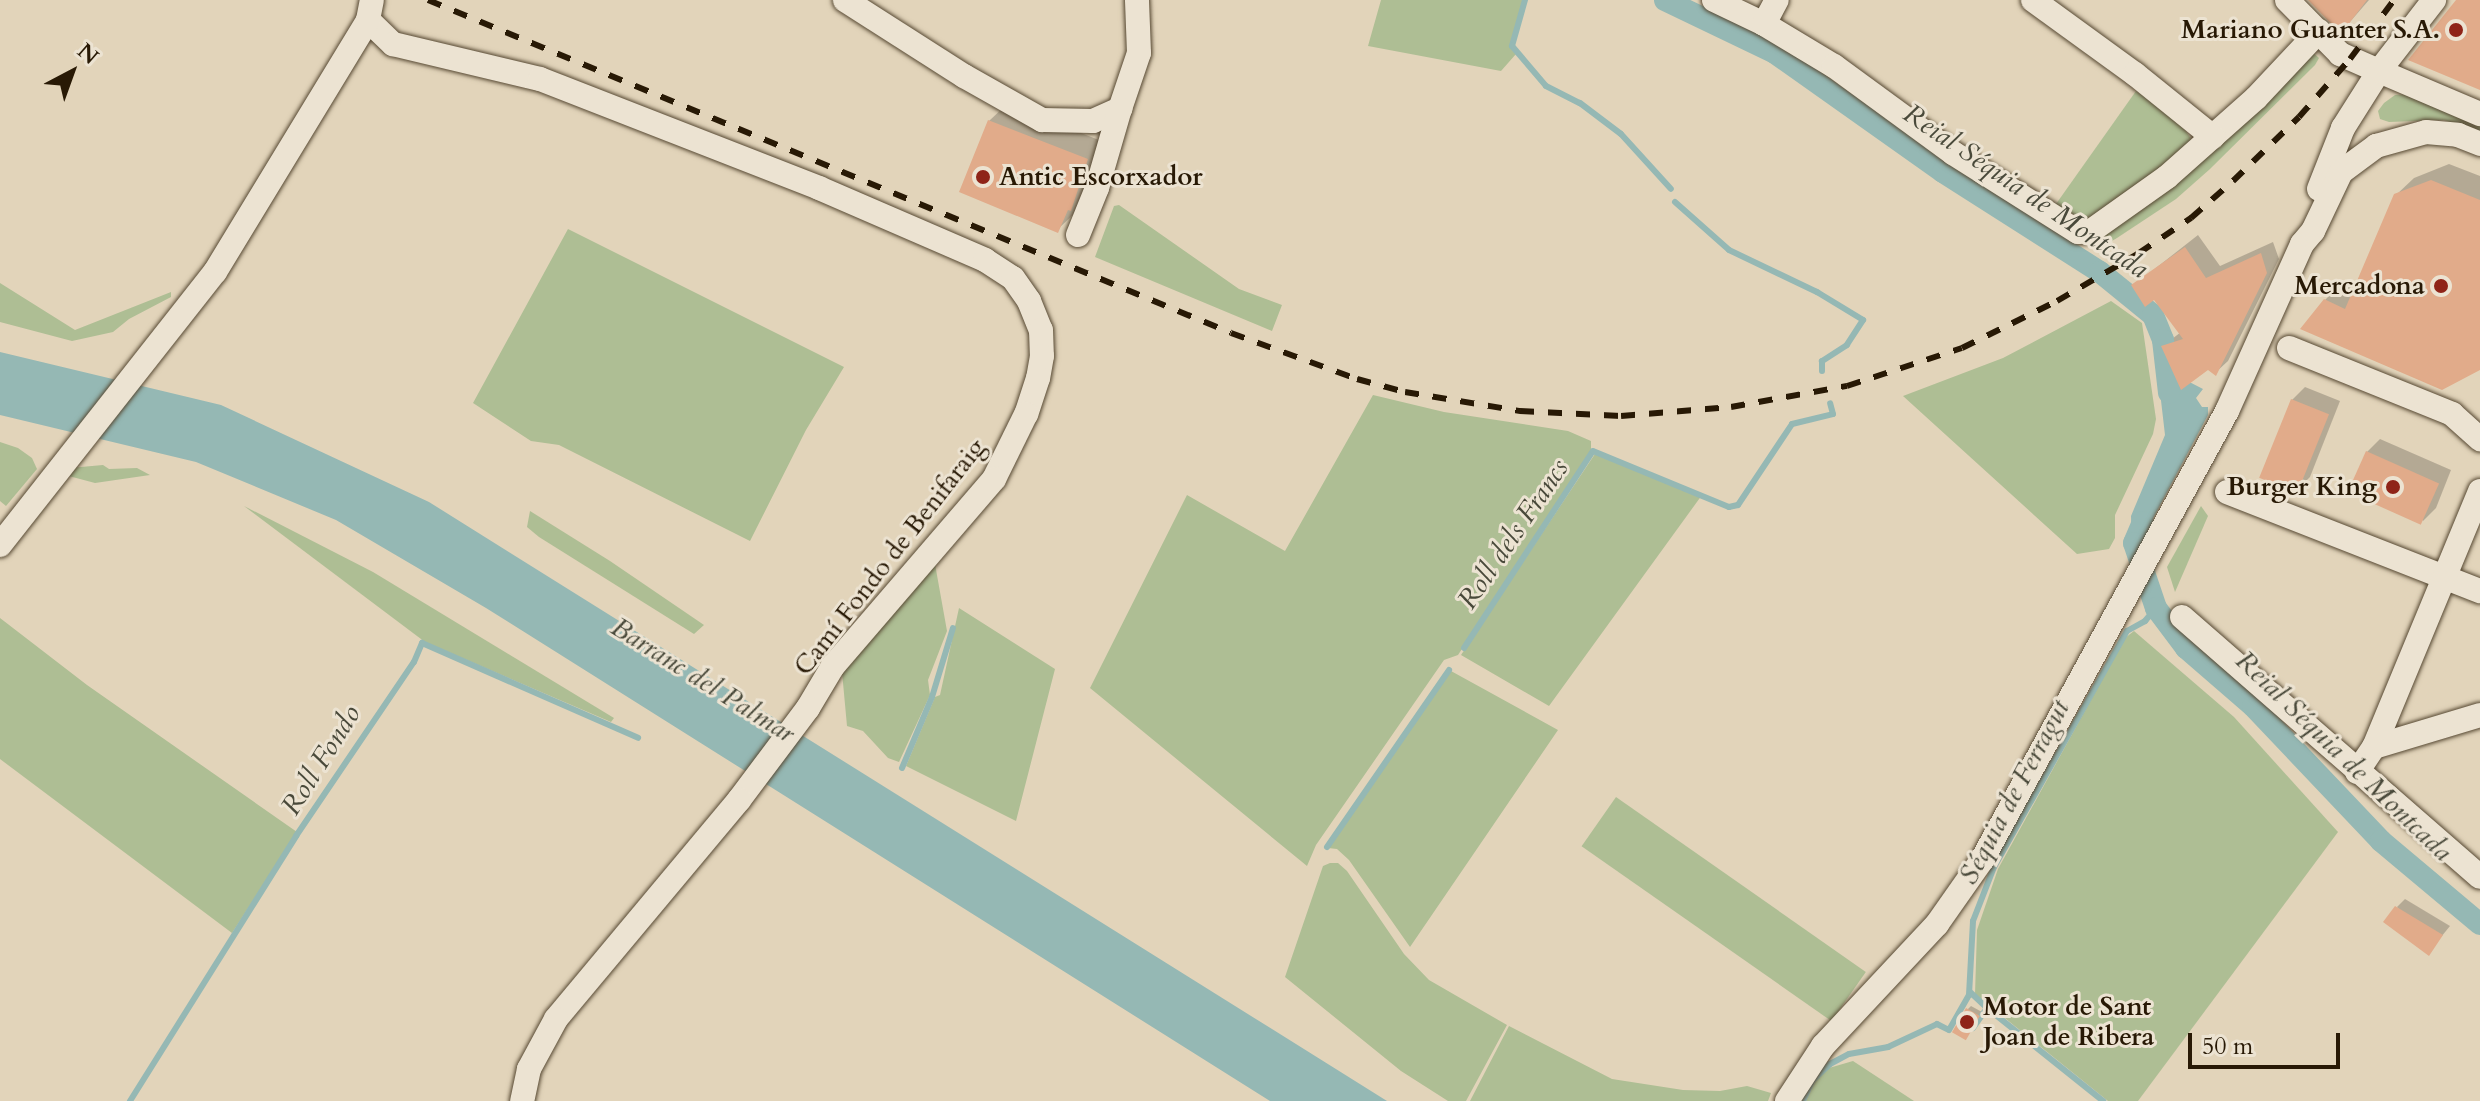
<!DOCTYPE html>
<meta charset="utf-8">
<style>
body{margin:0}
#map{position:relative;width:2480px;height:1101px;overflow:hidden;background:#e2d4ba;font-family:Cardo,serif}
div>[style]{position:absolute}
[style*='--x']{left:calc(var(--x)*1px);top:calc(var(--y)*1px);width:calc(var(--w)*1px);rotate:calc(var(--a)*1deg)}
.green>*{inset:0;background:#aebe94;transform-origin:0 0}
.water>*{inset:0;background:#95b8b4}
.shadow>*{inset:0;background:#0003}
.stream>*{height:6px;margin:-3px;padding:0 3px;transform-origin:3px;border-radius:3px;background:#95b8b4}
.canal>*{height:22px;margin:-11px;padding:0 11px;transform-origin:11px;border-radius:11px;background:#95b8b4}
.building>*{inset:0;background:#e1ab8a;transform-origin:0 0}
.roads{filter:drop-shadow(0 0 2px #564832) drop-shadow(0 0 2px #564832)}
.minor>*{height:24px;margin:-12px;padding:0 12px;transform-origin:12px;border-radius:12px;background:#ece3d2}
.rail>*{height:6px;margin-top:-3px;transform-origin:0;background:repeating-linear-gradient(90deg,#281905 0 14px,transparent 0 28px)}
.dots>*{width:22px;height:22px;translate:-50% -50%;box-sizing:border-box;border:4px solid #ece3d2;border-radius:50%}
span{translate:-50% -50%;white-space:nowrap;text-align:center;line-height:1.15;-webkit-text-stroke:6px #ece3d2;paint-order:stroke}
.poi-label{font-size:26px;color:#281905;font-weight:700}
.right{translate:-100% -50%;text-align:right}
.left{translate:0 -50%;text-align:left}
.street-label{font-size:26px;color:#281905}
.water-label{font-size:28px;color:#49493a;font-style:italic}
.north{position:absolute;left:32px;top:32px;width:80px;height:80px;-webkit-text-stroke:6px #ece3d2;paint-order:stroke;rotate:41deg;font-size:22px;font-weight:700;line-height:32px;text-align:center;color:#281905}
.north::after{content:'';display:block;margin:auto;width:28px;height:36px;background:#281905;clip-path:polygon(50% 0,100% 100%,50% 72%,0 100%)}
.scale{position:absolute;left:2188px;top:1033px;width:152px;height:36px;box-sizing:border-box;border:4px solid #281905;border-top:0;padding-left:10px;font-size:24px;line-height:28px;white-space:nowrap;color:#281905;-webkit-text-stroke:6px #ece3d2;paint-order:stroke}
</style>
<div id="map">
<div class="green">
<i style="clip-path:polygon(1381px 0,1523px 0,1510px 47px,1516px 54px,1501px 71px,1368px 46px)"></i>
<i style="clip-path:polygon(2310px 50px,2319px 58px,2315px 65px,2210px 169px,2176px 199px,2117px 238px,2105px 245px,2095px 239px)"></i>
<i style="clip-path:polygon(2136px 91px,2180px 122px,2191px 139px,2188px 149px,2088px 223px,2056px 204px)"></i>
<i style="clip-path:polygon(2407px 94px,2480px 124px,2480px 132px,2444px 120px,2389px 122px,2380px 119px,2378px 111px,2384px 103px,2395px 95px)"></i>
<i style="clip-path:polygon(1119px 205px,1239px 289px,1282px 305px,1272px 331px,1095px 257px,1114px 206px)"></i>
<i style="clip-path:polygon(568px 229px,844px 367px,806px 430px,750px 541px,559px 445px,531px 441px,473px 403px)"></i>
<i style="clip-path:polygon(0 283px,75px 330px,171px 292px,171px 297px,129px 319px,113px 332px,72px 341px,0 322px)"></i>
<i style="clip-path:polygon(2111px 301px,2142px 323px,2156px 419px,2153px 434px,2115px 515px,2115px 538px,2109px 549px,2077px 554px,1903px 396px,2003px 358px)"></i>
<i style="clip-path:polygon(1373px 395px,1444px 412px,1568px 431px,1591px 441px,1591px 451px,1458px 655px,1444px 660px,1316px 845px,1307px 866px,1090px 688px,1187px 495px,1285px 551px)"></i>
<i style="clip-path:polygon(0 442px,18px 448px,32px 458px,37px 469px,6px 506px,0 501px)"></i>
<i style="clip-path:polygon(1597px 451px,1626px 466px,1702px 495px,1549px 706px,1461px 655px)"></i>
<i style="clip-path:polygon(103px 465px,109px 469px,137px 468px,150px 475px,95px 483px,65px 475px,70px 468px)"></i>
<i style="clip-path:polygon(244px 506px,373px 572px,614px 718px,611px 722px,425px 642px)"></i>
<i style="clip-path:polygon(2201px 506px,2208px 516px,2175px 592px,2167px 567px)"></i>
<i style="clip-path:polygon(530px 511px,610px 561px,704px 625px,694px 634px,539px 537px,527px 527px)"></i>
<i style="clip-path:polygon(935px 564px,947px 631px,928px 680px,930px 695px,899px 762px,888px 758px,863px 731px,847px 726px,842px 672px)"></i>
<i style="clip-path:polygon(959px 608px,1055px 669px,1016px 821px,906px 766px,935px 697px,940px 695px)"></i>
<i style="clip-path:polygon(0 618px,87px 685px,297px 832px,232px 933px,0 759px)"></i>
<i style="clip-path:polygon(2134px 631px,2234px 717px,2338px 832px,2138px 1101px,2108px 1101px,1975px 994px,1977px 930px,1998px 869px,2125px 638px)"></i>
<i style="clip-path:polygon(1451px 671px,1558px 730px,1410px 947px,1349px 860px,1337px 849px,1328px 848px)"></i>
<i style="left:1616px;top:797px;width:305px;height:60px;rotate:35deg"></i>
<i style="clip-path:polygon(1330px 863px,1338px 863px,1347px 871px,1404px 954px,1429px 980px,1507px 1025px,1466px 1101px,1448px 1101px,1401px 1071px,1285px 977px,1323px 866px)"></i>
<i style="clip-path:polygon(1509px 1026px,1612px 1079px,1683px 1090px,1720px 1091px,1747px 1086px,1771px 1093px,1768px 1101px,1470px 1101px)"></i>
<i style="clip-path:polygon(1853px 1061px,1914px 1101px,1806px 1101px,1817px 1078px,1829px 1068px)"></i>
</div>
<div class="water">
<i style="clip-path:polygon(0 352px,221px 405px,429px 502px,1387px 1101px,1270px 1101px,486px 608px,336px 520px,196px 462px,0 415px)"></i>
<i style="clip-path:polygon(2165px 364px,2168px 371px,2203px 389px,2196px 398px,2202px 407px,2208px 407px,2208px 415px,2148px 528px,2132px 552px,2131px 516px,2165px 435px,2157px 366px)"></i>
</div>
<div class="shadow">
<i style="clip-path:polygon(2311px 0,2369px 0,2342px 31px)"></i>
<i style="clip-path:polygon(1007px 104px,1104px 142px,1075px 213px,1057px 230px,989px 121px)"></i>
<i style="clip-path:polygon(2449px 164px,2480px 176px,2480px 368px,2442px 388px,2325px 300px,2342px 283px,2356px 289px,2396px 195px,2414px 178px)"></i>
<i style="clip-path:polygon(2198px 235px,2220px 266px,2273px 242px,2279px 259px,2228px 361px,2215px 373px,2163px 346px,2181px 332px,2154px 297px,2133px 286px)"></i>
<i style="clip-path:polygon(2305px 387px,2340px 401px,2310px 477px,2297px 490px,2292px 400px)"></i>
<i style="clip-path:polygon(2380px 439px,2451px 470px,2436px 508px,2423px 521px,2367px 452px)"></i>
<i style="clip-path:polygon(2405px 899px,2450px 926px,2428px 953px,2397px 907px)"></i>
<i style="clip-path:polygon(1971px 1006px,1982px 1012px,1966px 1038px,1967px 1010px)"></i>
</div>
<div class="stream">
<i style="--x:1525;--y:0;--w:48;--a:105.8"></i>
<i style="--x:1512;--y:46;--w:52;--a:49.6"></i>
<i style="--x:1546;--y:86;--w:38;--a:27"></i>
<i style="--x:1580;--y:103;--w:51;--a:37.1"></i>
<i style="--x:1621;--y:134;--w:74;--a:47.7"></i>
<i style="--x:1675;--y:202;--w:72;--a:41.6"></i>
<i style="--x:1729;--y:250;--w:98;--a:25.5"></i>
<i style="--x:1817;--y:292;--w:54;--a:31.3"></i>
<i style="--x:1863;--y:320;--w:30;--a:123"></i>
<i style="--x:1847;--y:345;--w:30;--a:147"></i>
<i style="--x:1822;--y:361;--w:10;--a:90"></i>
<i style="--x:1464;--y:648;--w:235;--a:-56.8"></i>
<i style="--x:1593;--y:451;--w:147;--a:22.4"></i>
<i style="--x:1729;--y:507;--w:9;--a:-13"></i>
<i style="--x:1738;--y:505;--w:97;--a:-56.3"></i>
<i style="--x:1792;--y:424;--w:42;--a:-13.7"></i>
<i style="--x:1833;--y:414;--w:11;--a:-105"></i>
<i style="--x:902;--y:768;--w:77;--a:-67.1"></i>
<i style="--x:932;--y:697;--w:72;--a:-73.1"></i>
<i style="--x:1327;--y:847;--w:215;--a:-55.4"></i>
<i style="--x:1970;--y:992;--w:23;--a:43"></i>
<i style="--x:1973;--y:1028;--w:24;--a:-55"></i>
<i style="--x:1987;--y:1008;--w:149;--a:38.7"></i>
<i style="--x:130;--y:1101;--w:313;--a:-57.9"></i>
<i style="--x:296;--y:836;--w:210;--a:-55.9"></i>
<i style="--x:414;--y:662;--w:21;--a:-67"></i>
<i style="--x:422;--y:643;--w:236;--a:23.7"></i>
<i style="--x:1803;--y:1101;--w:23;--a:-65"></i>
<i style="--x:1813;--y:1080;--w:23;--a:-43"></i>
<i style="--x:1830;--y:1064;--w:21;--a:-28"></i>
<i style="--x:1849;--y:1054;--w:40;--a:-10"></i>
<i style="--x:1888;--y:1047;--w:54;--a:-25.1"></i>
<i style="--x:1937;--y:1024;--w:13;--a:27"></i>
<i style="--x:1949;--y:1030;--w:40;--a:-60.3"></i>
<i style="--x:1969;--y:995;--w:74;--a:-86.9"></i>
<i style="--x:1973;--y:921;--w:58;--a:-68.7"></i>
<i style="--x:1994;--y:867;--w:271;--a:-60.6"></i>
<i style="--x:2127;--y:631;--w:21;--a:-29"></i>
<i style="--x:2145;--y:621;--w:17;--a:-50"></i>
</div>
<div class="canal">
<i style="--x:1665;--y:0;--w:122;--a:25.7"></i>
<i style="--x:1775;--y:53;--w:206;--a:35.3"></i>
<i style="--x:1943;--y:172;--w:186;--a:32.5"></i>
<i style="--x:2100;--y:272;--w:68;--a:39.1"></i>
<i style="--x:2153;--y:315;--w:27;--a:68"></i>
<i style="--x:2163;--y:340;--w:53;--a:83.5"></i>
<i style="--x:2143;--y:522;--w:23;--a:113"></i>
<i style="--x:2134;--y:543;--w:69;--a:71.3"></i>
<i style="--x:2156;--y:608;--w:50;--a:53.1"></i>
<i style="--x:2186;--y:648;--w:89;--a:40.9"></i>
<i style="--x:2253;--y:706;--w:186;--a:46.5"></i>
<i style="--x:2381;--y:841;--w:129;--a:40"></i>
</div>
<div class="building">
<i style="clip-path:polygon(2308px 0,2367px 0,2341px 34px)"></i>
<i style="clip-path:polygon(2456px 0,2480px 0,2480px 90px,2408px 60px)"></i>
<i style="clip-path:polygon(988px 120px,1088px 159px,1071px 211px,1068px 210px,1058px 233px,959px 192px)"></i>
<i style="clip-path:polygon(2431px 180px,2480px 200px,2480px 370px,2442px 390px,2300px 329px,2324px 299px,2345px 309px,2394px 194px)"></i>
<i style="clip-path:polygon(2185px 247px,2206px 278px,2261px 253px,2267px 273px,2216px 376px,2208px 370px,2181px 390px,2161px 346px,2183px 339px,2154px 300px,2145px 307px,2131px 285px)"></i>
<i style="left:2291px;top:399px;width:41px;height:85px;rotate:22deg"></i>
<i style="left:2366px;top:451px;width:80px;height:45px;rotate:24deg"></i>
<i style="clip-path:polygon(2395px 906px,2443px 935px,2429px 956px,2383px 922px)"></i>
<i style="left:1966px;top:1008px;width:16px;height:28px;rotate:30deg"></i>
</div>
<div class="roads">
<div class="minor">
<i style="--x:845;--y:0;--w:141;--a:32.6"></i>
<i style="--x:964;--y:76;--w:90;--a:29.4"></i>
<i style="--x:1042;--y:120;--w:51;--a:1.1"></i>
<i style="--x:1093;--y:121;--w:30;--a:-24"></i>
<i style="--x:1120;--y:109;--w:59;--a:-71.3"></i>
<i style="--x:1139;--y:53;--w:53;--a:-92.2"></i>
<i style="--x:1714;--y:0;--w:55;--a:25.6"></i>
<i style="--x:1764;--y:24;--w:82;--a:31"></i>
<i style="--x:1834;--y:66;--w:147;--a:36.2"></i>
<i style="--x:1953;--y:153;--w:148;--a:32.3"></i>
<i style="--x:2078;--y:232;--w:13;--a:-4"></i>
<i style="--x:2091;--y:231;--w:93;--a:-35.4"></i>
<i style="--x:2167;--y:177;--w:119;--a:-41.6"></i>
<i style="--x:2256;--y:98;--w:92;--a:-46.8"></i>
<i style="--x:2033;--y:0;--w:126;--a:36"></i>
<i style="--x:2135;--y:74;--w:100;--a:38.9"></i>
<i style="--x:2287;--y:0;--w:76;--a:45.5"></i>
<i style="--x:2340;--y:54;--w:43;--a:23.6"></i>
<i style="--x:2379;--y:71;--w:90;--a:-52.2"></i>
<i style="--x:368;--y:20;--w:35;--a:44"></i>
<i style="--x:393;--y:44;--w:151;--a:13.4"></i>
<i style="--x:540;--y:79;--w:300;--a:21.3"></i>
<i style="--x:819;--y:188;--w:181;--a:23.4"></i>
<i style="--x:985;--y:260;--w:33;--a:33"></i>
<i style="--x:1013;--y:278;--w:28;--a:55"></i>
<i style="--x:1029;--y:301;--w:31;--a:68"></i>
<i style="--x:1041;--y:330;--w:26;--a:88"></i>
<i style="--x:1042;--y:356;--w:22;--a:100"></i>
<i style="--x:1038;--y:378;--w:38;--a:108"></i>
<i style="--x:1026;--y:414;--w:72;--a:116.2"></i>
<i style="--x:994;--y:479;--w:247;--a:130.7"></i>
<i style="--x:833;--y:666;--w:49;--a:120.8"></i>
<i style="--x:808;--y:708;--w:115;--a:126.9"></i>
<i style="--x:739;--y:800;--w:285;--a:129.9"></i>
<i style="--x:556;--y:1019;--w:57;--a:118.4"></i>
<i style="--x:529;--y:1069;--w:33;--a:102"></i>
<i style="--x:1764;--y:24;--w:27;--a:-62"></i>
<i style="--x:2319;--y:189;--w:66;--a:-68.5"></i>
<i style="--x:2343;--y:128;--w:67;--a:-57.7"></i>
<i style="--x:2379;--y:71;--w:110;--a:23.1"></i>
<i style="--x:1078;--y:235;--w:51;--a:-68"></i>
<i style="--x:1097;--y:188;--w:82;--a:-73.8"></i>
<i style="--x:2289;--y:348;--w:176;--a:22"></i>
<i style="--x:2452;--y:414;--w:38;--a:42"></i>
<i style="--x:2227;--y:492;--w:272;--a:21.4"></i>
<i style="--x:0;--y:545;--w:347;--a:-51.8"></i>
<i style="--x:215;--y:272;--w:295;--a:-58.7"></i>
<i style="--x:368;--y:20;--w:20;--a:-79"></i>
<i style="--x:2182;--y:617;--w:395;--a:41.1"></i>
<i style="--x:2374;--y:747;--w:111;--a:-16.8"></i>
<i style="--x:2357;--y:772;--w:30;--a:-56"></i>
<i style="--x:2374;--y:747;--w:277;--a:-67.5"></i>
<i style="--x:1787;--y:1101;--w:66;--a:-56.8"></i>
<i style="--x:1823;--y:1046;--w:167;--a:-46.9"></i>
<i style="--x:1937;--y:924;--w:78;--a:-54.9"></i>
<i style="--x:1982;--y:860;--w:511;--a:-61.38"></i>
<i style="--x:2227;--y:411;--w:183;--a:-65.8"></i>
<i style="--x:2302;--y:244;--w:17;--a:-50"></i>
<i style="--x:2313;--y:231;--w:65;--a:-64.6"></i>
<i style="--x:2341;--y:172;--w:44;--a:-36.6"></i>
<i style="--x:2376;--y:146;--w:52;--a:-15.6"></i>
<i style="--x:2426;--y:132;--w:32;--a:5"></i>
<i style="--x:2458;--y:135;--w:24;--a:22"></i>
</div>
</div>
<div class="rail">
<i style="--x:428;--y:0;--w:869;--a:22.52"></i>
<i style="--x:1231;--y:333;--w:134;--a:20.1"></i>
<i style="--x:1357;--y:379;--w:50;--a:15.2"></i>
<i style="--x:1405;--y:392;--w:117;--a:9.4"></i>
<i style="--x:1520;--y:411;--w:101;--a:2.8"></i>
<i style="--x:1621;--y:416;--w:110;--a:-4.7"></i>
<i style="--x:1731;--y:407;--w:118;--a:-10.3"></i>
<i style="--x:1847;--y:386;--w:121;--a:-18.3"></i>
<i style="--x:1962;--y:348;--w:106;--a:-26.3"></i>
<i style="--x:2057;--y:301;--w:95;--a:-30.3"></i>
<i style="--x:2139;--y:253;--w:63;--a:-33.9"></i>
<i style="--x:2191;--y:218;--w:56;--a:-41.4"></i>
<i style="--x:2233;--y:181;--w:92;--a:-44.1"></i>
<i style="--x:2299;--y:117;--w:77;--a:-48.7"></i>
<i style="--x:2350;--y:59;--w:74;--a:-53.3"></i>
</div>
<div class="dots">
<i style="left:2456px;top:30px;background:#8f2418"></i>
<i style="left:983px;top:177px;background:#8f2418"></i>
<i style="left:2441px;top:286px;background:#8f2418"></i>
<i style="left:2393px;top:487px;background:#8f2418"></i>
<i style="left:1967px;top:1022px;background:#8f2418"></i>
</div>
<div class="poi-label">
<span class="right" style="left:2440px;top:30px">Mariano Guanter S.A.</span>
<span class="left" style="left:999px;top:177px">Antic Escorxador</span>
<span class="right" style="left:2425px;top:286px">Mercadona</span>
<span class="right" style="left:2377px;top:487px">Burger King</span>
<span class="left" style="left:1983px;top:1022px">Motor de Sant<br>Joan de Ribera</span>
</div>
<div class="street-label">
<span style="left:890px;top:557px;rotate:-52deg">Camí Fondo de Benifaraig</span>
</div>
<div class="water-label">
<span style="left:2026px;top:191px;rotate:34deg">Reial Séquia de Montcada</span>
<span style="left:1513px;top:534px;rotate:-56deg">Roll dels Francs</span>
<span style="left:703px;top:680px;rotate:32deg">Barranc del Palmar</span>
<span style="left:2344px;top:756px;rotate:44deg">Reial Séquia de Montcada</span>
<span style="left:321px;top:760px;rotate:-58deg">Roll Fondo</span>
<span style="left:2014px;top:792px;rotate:-62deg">Séquia de Ferragut</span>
</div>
<div class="north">N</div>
<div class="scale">50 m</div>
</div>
